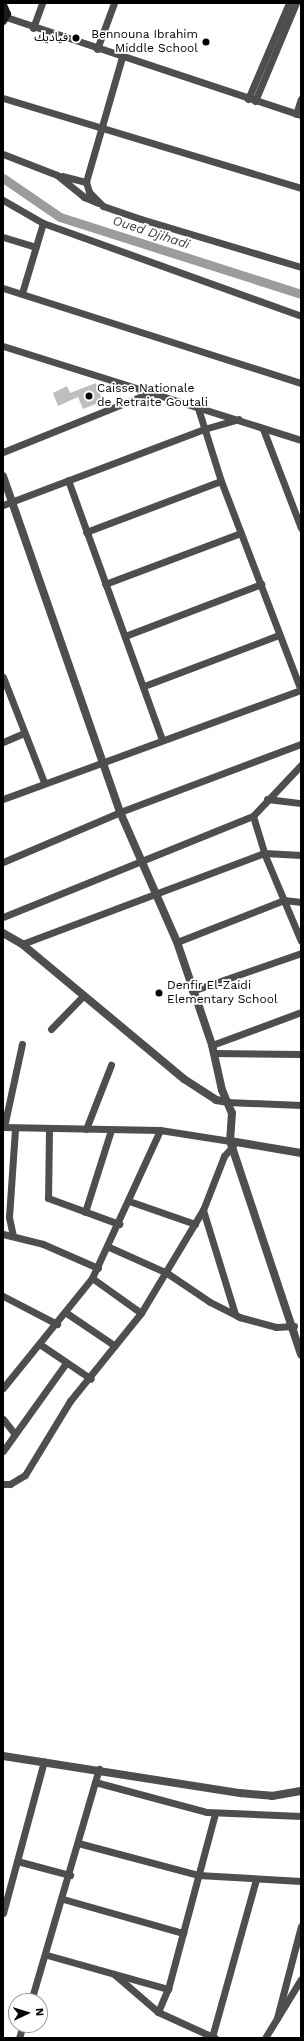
<!DOCTYPE html>
<meta charset="utf-8">
<style>
body{margin:0}
#map{position:relative;width:304px;height:2041px;overflow:hidden;background:#fff;font-family:"Work Sans","Noto Sans Arabic",sans-serif}
div>[style]{position:absolute}
[style*='--x']{left:calc(var(--x)*1px);top:calc(var(--y)*1px);width:calc(var(--w)*1px);rotate:calc(var(--a)*1deg)}
.canal>*{height:9px;margin:-4.5px;padding:0 4.5px;transform-origin:4.5px;border-radius:4.5px;background:#9c9c9c}
.building>*{inset:0;background:#bebebe}
.minor>*{height:7px;margin:-3.5px;padding:0 3.5px;transform-origin:3.5px;border-radius:3.5px;background:#4e4e4e}
.tertiary>*{height:8px;margin:-4px;padding:0 4px;transform-origin:4px;border-radius:4px;background:#4e4e4e}
.secondary>*{height:8px;margin:-4px;padding:0 4px;transform-origin:4px;border-radius:4px;background:#1b1b1b}
.dots>*{width:11px;height:11px;translate:-50% -50%;box-sizing:border-box;border:2px solid #fff;border-radius:50%}
span{translate:-50% -50%;white-space:nowrap;text-align:center;line-height:1.15;-webkit-text-stroke:3.5px #fff;paint-order:stroke}
.poi-label{font-size:12px;color:#000}
.right{translate:-100% -50%;text-align:right}
.left{translate:0 -50%;text-align:left}
.water-label{font-size:13px;color:#3d3d3d;font-style:italic}
.frame{position:absolute;inset:0;border:4px solid #000;pointer-events:none}
.north{position:absolute;left:8px;top:1993px;width:40px;height:40px;box-sizing:border-box;background:#fff;border:1px solid #999;border-radius:50%;rotate:86deg;font-size:11px;font-weight:700;line-height:16px;text-align:center;color:#000}
.north::after{content:'';display:block;margin:auto;width:14px;height:18px;background:#000;clip-path:polygon(50% 0,100% 100%,50% 72%,0 100%)}
</style>
<div id="map">
<div class="canal">
<i style="--x:3;--y:178;--w:69;--a:34.4"></i>
<i style="--x:60;--y:217;--w:253;--a:17.7"></i>
</div>
<div class="building">
<i style="clip-path:polygon(96px 383px,103px 401px,83px 409px,78px 397px,58px 406px,53px 393px,67px 386px,70px 393px)"></i>
</div>
<div class="minor">
<i style="--x:6;--y:17;--w:311;--a:18.4"></i>
<i style="--x:33;--y:28;--w:27;--a:-70"></i>
<i style="--x:97;--y:49;--w:49;--a:-69.7"></i>
<i style="--x:122;--y:57;--w:130;--a:106.1"></i>
<i style="--x:86;--y:182;--w:10;--a:73"></i>
<i style="--x:89;--y:192;--w:20;--a:45"></i>
<i style="--x:103;--y:206;--w:40;--a:18.9"></i>
<i style="--x:141;--y:219;--w:167;--a:16.7"></i>
<i style="--x:3;--y:98;--w:311;--a:16.8"></i>
<i style="--x:248;--y:99;--w:104;--a:-66.9"></i>
<i style="--x:255;--y:101;--w:106;--a:-67.3"></i>
<i style="--x:296;--y:114;--w:16;--a:-72"></i>
<i style="--x:3;--y:154;--w:58;--a:21.3"></i>
<i style="--x:57;--y:175;--w:35;--a:39"></i>
<i style="--x:84;--y:197;--w:15;--a:23"></i>
<i style="--x:62;--y:176;--w:25;--a:14"></i>
<i style="--x:3;--y:200;--w:46;--a:29.9"></i>
<i style="--x:43;--y:223;--w:274;--a:19.8"></i>
<i style="--x:3;--y:237;--w:34;--a:17"></i>
<i style="--x:3;--y:288;--w:313;--a:17.7"></i>
<i style="--x:22;--y:293;--w:73;--a:-73.3"></i>
<i style="--x:3;--y:346;--w:312;--a:17.5"></i>
<i style="--x:197;--y:405;--w:80;--a:72.5"></i>
<i style="--x:221;--y:481;--w:225;--a:69.1"></i>
<i style="--x:263;--y:429;--w:106;--a:69"></i>
<i style="--x:3;--y:452;--w:158;--a:-21.9"></i>
<i style="--x:68;--y:480;--w:276;--a:70.1"></i>
<i style="--x:3;--y:505;--w:215;--a:-20.7"></i>
<i style="--x:204;--y:429;--w:36;--a:-16"></i>
<i style="--x:86;--y:532;--w:144;--a:-20.7"></i>
<i style="--x:105;--y:584;--w:145;--a:-20.6"></i>
<i style="--x:125;--y:636;--w:146;--a:-20.9"></i>
<i style="--x:3;--y:677;--w:113;--a:68.7"></i>
<i style="--x:144;--y:686;--w:144;--a:-20.7"></i>
<i style="--x:3;--y:742;--w:21;--a:-23"></i>
<i style="--x:301;--y:765;--w:70;--a:133.3"></i>
<i style="--x:253;--y:816;--w:39;--a:73"></i>
<i style="--x:264;--y:853;--w:95;--a:67.2"></i>
<i style="--x:3;--y:799;--w:317;--a:-20.1"></i>
<i style="--x:267;--y:799;--w:34;--a:7"></i>
<i style="--x:3;--y:862;--w:127;--a:-23.1"></i>
<i style="--x:120;--y:812;--w:193;--a:-20.6"></i>
<i style="--x:3;--y:917;--w:270;--a:-22"></i>
<i style="--x:177;--y:942;--w:115;--a:-21.4"></i>
<i style="--x:284;--y:900;--w:17;--a:7"></i>
<i style="--x:22;--y:944;--w:259;--a:-20.6"></i>
<i style="--x:264;--y:853;--w:37;--a:3"></i>
<i style="--x:192;--y:991;--w:115;--a:-19.2"></i>
<i style="--x:51;--y:1029;--w:47;--a:-45.9"></i>
<i style="--x:212;--y:1045;--w:95;--a:-20.3"></i>
<i style="--x:213;--y:1053;--w:88;--a:0.7"></i>
<i style="--x:227;--y:1102;--w:74;--a:2.3"></i>
<i style="--x:3;--y:1127;--w:157;--a:1.1"></i>
<i style="--x:160;--y:1130;--w:71;--a:8.9"></i>
<i style="--x:4;--y:1127;--w:85;--a:-77.8"></i>
<i style="--x:86;--y:1129;--w:69;--a:-68.7"></i>
<i style="--x:49;--y:1130;--w:68;--a:90.8"></i>
<i style="--x:48;--y:1198;--w:76;--a:20.1"></i>
<i style="--x:129;--y:1201;--w:70;--a:19.2"></i>
<i style="--x:203;--y:1210;--w:109;--a:72.9"></i>
<i style="--x:85;--y:1212;--w:86;--a:-72.4"></i>
<i style="--x:3;--y:1234;--w:41;--a:14"></i>
<i style="--x:43;--y:1244;--w:60;--a:23.6"></i>
<i style="--x:13;--y:1236;--w:19;--a:-102"></i>
<i style="--x:9;--y:1217;--w:89;--a:-86.1"></i>
<i style="--x:109;--y:1247;--w:64;--a:24.1"></i>
<i style="--x:167;--y:1273;--w:52;--a:34"></i>
<i style="--x:210;--y:1302;--w:33;--a:27"></i>
<i style="--x:239;--y:1317;--w:38;--a:15"></i>
<i style="--x:276;--y:1327;--w:18;--a:-3"></i>
<i style="--x:92;--y:1278;--w:60;--a:35.5"></i>
<i style="--x:3;--y:1296;--w:61;--a:27.4"></i>
<i style="--x:65;--y:1312;--w:60;--a:34.2"></i>
<i style="--x:41;--y:1345;--w:60;--a:34.2"></i>
<i style="--x:3;--y:1388;--w:141;--a:-51"></i>
<i style="--x:92;--y:1278;--w:163;--a:-65.3"></i>
<i style="--x:3;--y:1419;--w:18;--a:52"></i>
<i style="--x:3;--y:1451;--w:108;--a:-54.4"></i>
<i style="--x:3;--y:1484;--w:7;--a:0"></i>
<i style="--x:10;--y:1484;--w:17;--a:-31"></i>
<i style="--x:25;--y:1475;--w:87;--a:-58.7"></i>
<i style="--x:70;--y:1401;--w:113;--a:-51.1"></i>
<i style="--x:141;--y:1313;--w:120;--a:-59"></i>
<i style="--x:203;--y:1210;--w:58;--a:-68.7"></i>
<i style="--x:224;--y:1156;--w:13;--a:-48"></i>
<i style="--x:95;--y:1782;--w:116;--a:15"></i>
<i style="--x:207;--y:1812;--w:94;--a:2.4"></i>
<i style="--x:78;--y:1843;--w:124;--a:14.9"></i>
<i style="--x:198;--y:1875;--w:103;--a:3.3"></i>
<i style="--x:17;--y:1861;--w:55;--a:14.8"></i>
<i style="--x:63;--y:1899;--w:125;--a:15.8"></i>
<i style="--x:3;--y:1913;--w:157;--a:-74.9"></i>
<i style="--x:47;--y:1955;--w:126;--a:15.7"></i>
<i style="--x:114;--y:1974;--w:58;--a:40.8"></i>
<i style="--x:158;--y:2012;--w:63;--a:24.5"></i>
<i style="--x:31;--y:2001;--w:242;--a:-73.7"></i>
<i style="--x:158;--y:2012;--w:25;--a:-67"></i>
<i style="--x:168;--y:1989;--w:182;--a:-75"></i>
<i style="--x:277;--y:2018;--w:95;--a:-75.4"></i>
<i style="--x:212;--y:2037;--w:164;--a:-74.4"></i>
<i style="--x:19;--y:2038;--w:14;--a:-73"></i>
<i style="--x:265;--y:2038;--w:69;--a:-58.6"></i>
</div>
<div class="tertiary">
<i style="--x:3;--y:476;--w:356;--a:70.8"></i>
<i style="--x:120;--y:812;--w:142;--a:66.3"></i>
<i style="--x:177;--y:942;--w:109;--a:71.2"></i>
<i style="--x:212;--y:1045;--w:46;--a:77.5"></i>
<i style="--x:222;--y:1090;--w:25;--a:67"></i>
<i style="--x:232;--y:1113;--w:28;--a:94"></i>
<i style="--x:230;--y:1141;--w:225;--a:71.6"></i>
<i style="--x:3;--y:933;--w:22;--a:30"></i>
<i style="--x:22;--y:944;--w:211;--a:39.8"></i>
<i style="--x:184;--y:1079;--w:38;--a:33"></i>
<i style="--x:216;--y:1100;--w:11;--a:10"></i>
<i style="--x:230;--y:1141;--w:72;--a:9.6"></i>
<i style="--x:3;--y:1756;--w:240;--a:8.9"></i>
<i style="--x:240;--y:1793;--w:32;--a:5"></i>
<i style="--x:272;--y:1796;--w:29;--a:-10"></i>
</div>
<div class="secondary">
<i style="--x:3;--y:5;--w:10;--a:66"></i>
<i style="--x:7;--y:14;--w:8;--a:120"></i>
</div>
<div class="dots">
<i style="left:76px;top:38px;background:#000"></i>
<i style="left:206px;top:42px;background:#000"></i>
<i style="left:89px;top:396px;background:#000"></i>
<i style="left:159px;top:993px;background:#000"></i>
</div>
<div class="poi-label">
<span class="right" style="left:198px;top:42px">Bennouna Ibrahim<br>Middle School</span>
<span class="right" style="left:68px;top:38px">فياديك</span>
<span class="left" style="left:97px;top:396px">Caisse Nationale<br>de Retraite Goutali</span>
<span class="left" style="left:167px;top:993px">Denfir El-Zaidi<br>Elementary School</span>
</div>
<div class="water-label">
<span style="left:151px;top:233px;rotate:18deg">Oued Djihadi</span>
</div>
<div class="frame"></div>
<div class="north">N</div>
</div>
